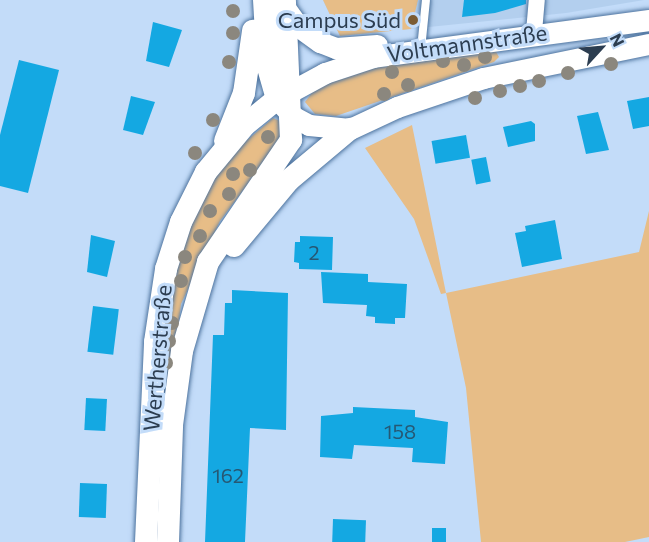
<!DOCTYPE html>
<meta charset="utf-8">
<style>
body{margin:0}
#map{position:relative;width:649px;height:542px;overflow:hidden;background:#c3dcf9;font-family:Commissioner,sans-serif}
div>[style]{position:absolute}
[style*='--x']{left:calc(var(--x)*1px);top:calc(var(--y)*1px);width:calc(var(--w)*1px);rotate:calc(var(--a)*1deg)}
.built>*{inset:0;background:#b3cfee}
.green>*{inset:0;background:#e7bd87}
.building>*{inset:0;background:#14a8e2;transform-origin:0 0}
.roads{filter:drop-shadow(0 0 2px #4d739e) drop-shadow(0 0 2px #4d739e)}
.service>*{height:8px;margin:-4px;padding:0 4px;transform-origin:4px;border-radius:4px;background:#fff}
.minor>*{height:16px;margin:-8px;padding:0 8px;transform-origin:8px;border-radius:8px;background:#fff}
.tertiary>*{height:21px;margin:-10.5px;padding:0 10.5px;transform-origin:10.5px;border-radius:10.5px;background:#fff}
.secondary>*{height:22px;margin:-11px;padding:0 11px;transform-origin:11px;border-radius:11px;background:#fff}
.trees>*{width:14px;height:14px;margin:-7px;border-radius:50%;background:#8b877e}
.dots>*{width:16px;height:16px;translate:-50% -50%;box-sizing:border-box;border:3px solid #c3dcf9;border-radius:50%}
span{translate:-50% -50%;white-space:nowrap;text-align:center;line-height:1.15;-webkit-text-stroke:6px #c3dcf9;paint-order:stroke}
.number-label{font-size:20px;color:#265874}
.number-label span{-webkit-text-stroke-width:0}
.poi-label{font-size:22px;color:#2c3d50}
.right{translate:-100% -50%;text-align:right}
.street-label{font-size:22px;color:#2c3d50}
.north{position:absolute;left:571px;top:18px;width:60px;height:60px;-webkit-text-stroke:4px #c3dcf9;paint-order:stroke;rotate:64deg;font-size:16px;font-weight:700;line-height:24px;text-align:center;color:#2c3d50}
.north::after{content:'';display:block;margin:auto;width:21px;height:27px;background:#2c3d50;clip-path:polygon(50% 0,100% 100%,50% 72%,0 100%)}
</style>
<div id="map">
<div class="built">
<i style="clip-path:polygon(323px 0,644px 0,566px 13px,340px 36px)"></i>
</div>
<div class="green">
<i style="clip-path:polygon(323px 0,418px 0,411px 29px,340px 36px)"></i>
<i style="clip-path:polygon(494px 48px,499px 57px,494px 62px,336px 116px,315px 114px,305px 102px,317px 86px,373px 68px)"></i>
<i style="clip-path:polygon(273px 118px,280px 121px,284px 136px,220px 221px,181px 304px,168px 415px,159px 409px,173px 275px,202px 197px,233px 152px)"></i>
<i style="clip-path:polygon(412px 125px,446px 293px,639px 252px,649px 211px,649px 537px,625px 542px,481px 542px,466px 388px,446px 293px,441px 294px,414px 219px,365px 148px)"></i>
</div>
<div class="building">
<i style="clip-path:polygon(464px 0,526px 0,526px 4px,495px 13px,462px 17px)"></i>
<i style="clip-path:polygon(153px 22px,182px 30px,169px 67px,146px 61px)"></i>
<i style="clip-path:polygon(19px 60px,59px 70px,28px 193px,0 186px,0 135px)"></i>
<i style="clip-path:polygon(131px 96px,155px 102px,143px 135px,123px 130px)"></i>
<i style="clip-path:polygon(649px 97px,649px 126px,633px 129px,627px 101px)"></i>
<i style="clip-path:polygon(598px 112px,609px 150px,586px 154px,577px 116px)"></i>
<i style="clip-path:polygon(531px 121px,535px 124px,535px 141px,508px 147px,503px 127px)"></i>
<i style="left:466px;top:135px;width:23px;height:35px;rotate:80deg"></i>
<i style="left:486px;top:157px;width:25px;height:15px;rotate:79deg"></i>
<i style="clip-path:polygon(555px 220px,562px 259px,522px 267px,515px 233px,526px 231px,525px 226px)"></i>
<i style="clip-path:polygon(91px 235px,115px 241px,107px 277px,87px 272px)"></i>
<i style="clip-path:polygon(300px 236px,333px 237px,332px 270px,299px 269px,299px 263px,294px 262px,295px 242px,300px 242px)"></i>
<i style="clip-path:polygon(321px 272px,368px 274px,368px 282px,407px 284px,405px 318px,395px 318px,395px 324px,375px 323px,375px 317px,366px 316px,367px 305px,323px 303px)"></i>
<i style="clip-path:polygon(232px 290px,288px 293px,286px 430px,250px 428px,245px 542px,205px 542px,213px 335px,224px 335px,225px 303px,232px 303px)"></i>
<i style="left:93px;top:306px;width:26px;height:46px;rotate:7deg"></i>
<i style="left:86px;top:398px;width:21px;height:32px;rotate:3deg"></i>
<i style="clip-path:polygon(353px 407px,415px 410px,415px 417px,448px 422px,445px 464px,412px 462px,413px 448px,354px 445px,352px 459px,320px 457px,321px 416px,353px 413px)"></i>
<i style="left:80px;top:483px;width:27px;height:34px;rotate:2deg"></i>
<i style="left:333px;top:519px;width:33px;height:23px;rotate:2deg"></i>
<i style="left:432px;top:528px;width:14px;height:14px"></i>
</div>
<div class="roads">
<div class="service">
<i style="--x:421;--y:49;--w:49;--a:-84.2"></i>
</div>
<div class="minor">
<i style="--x:534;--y:32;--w:32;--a:-85"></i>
</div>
<div class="tertiary">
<i style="--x:285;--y:8;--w:24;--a:54"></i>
<i style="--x:299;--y:27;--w:26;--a:36"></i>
<i style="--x:320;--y:42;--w:17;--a:21"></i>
<i style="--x:336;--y:48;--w:41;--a:-4.2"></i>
<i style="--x:649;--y:20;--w:278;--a:172.4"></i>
<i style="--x:373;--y:57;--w:51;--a:161.6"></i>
<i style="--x:325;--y:73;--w:55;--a:151.6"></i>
<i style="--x:277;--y:99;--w:25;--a:47"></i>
<i style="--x:294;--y:117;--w:17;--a:28"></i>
<i style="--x:309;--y:125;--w:41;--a:5.6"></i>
<i style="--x:350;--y:129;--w:52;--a:-25.1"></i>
<i style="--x:397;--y:107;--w:91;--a:-18.6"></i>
<i style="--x:483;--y:78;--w:169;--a:-11.6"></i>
</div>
<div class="secondary">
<i style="--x:225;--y:141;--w:52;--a:-68.4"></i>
<i style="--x:244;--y:93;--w:63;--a:-81.7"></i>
<i style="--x:234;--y:246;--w:86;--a:-50.2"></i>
<i style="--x:289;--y:180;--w:80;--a:-39.9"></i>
<i style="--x:146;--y:542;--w:200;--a:-87.4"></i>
<i style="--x:155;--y:342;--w:74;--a:-81.4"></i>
<i style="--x:166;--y:269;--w:49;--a:-72.3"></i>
<i style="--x:181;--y:222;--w:56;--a:-63.4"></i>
<i style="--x:206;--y:172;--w:61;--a:-50.3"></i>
<i style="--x:245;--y:125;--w:41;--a:-39.1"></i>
<i style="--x:277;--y:99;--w:33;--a:-106"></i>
<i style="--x:268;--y:67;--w:67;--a:-93.4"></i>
<i style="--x:168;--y:542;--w:117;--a:-88"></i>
<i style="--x:172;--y:425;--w:75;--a:-82.3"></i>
<i style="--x:182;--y:351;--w:93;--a:-73.7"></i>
<i style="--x:208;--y:262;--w:148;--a:-55.8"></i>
<i style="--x:291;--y:140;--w:140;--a:-92.5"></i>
</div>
</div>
<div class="trees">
<i style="left:233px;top:11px"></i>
<i style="left:233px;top:33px"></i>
<i style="left:485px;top:57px"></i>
<i style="left:443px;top:61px"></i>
<i style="left:229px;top:62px"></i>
<i style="left:611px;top:64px"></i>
<i style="left:464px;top:65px"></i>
<i style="left:392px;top:72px"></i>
<i style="left:568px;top:73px"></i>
<i style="left:539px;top:81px"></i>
<i style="left:408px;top:85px"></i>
<i style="left:520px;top:86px"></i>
<i style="left:500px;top:91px"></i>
<i style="left:384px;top:94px"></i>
<i style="left:475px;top:98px"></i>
<i style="left:213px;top:120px"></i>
<i style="left:268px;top:137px"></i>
<i style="left:195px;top:153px"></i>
<i style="left:250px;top:170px"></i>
<i style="left:233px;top:174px"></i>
<i style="left:229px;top:194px"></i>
<i style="left:210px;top:211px"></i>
<i style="left:200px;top:236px"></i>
<i style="left:185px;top:257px"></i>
<i style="left:181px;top:281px"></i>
<i style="left:172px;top:323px"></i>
<i style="left:169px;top:341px"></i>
<i style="left:166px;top:363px"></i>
</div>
<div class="dots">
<i style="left:413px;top:20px;background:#7c5c32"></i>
</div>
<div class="number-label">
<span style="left:314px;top:252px">2</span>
<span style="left:400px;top:431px">158</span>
<span style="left:228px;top:475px">162</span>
</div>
<div class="poi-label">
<span class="right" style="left:401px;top:20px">Campus Süd</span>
</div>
<div class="street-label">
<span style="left:467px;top:43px;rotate:-8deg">Voltmannstraße</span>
<span style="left:157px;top:358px;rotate:-85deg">Wertherstraße</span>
</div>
<div class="north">N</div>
</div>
